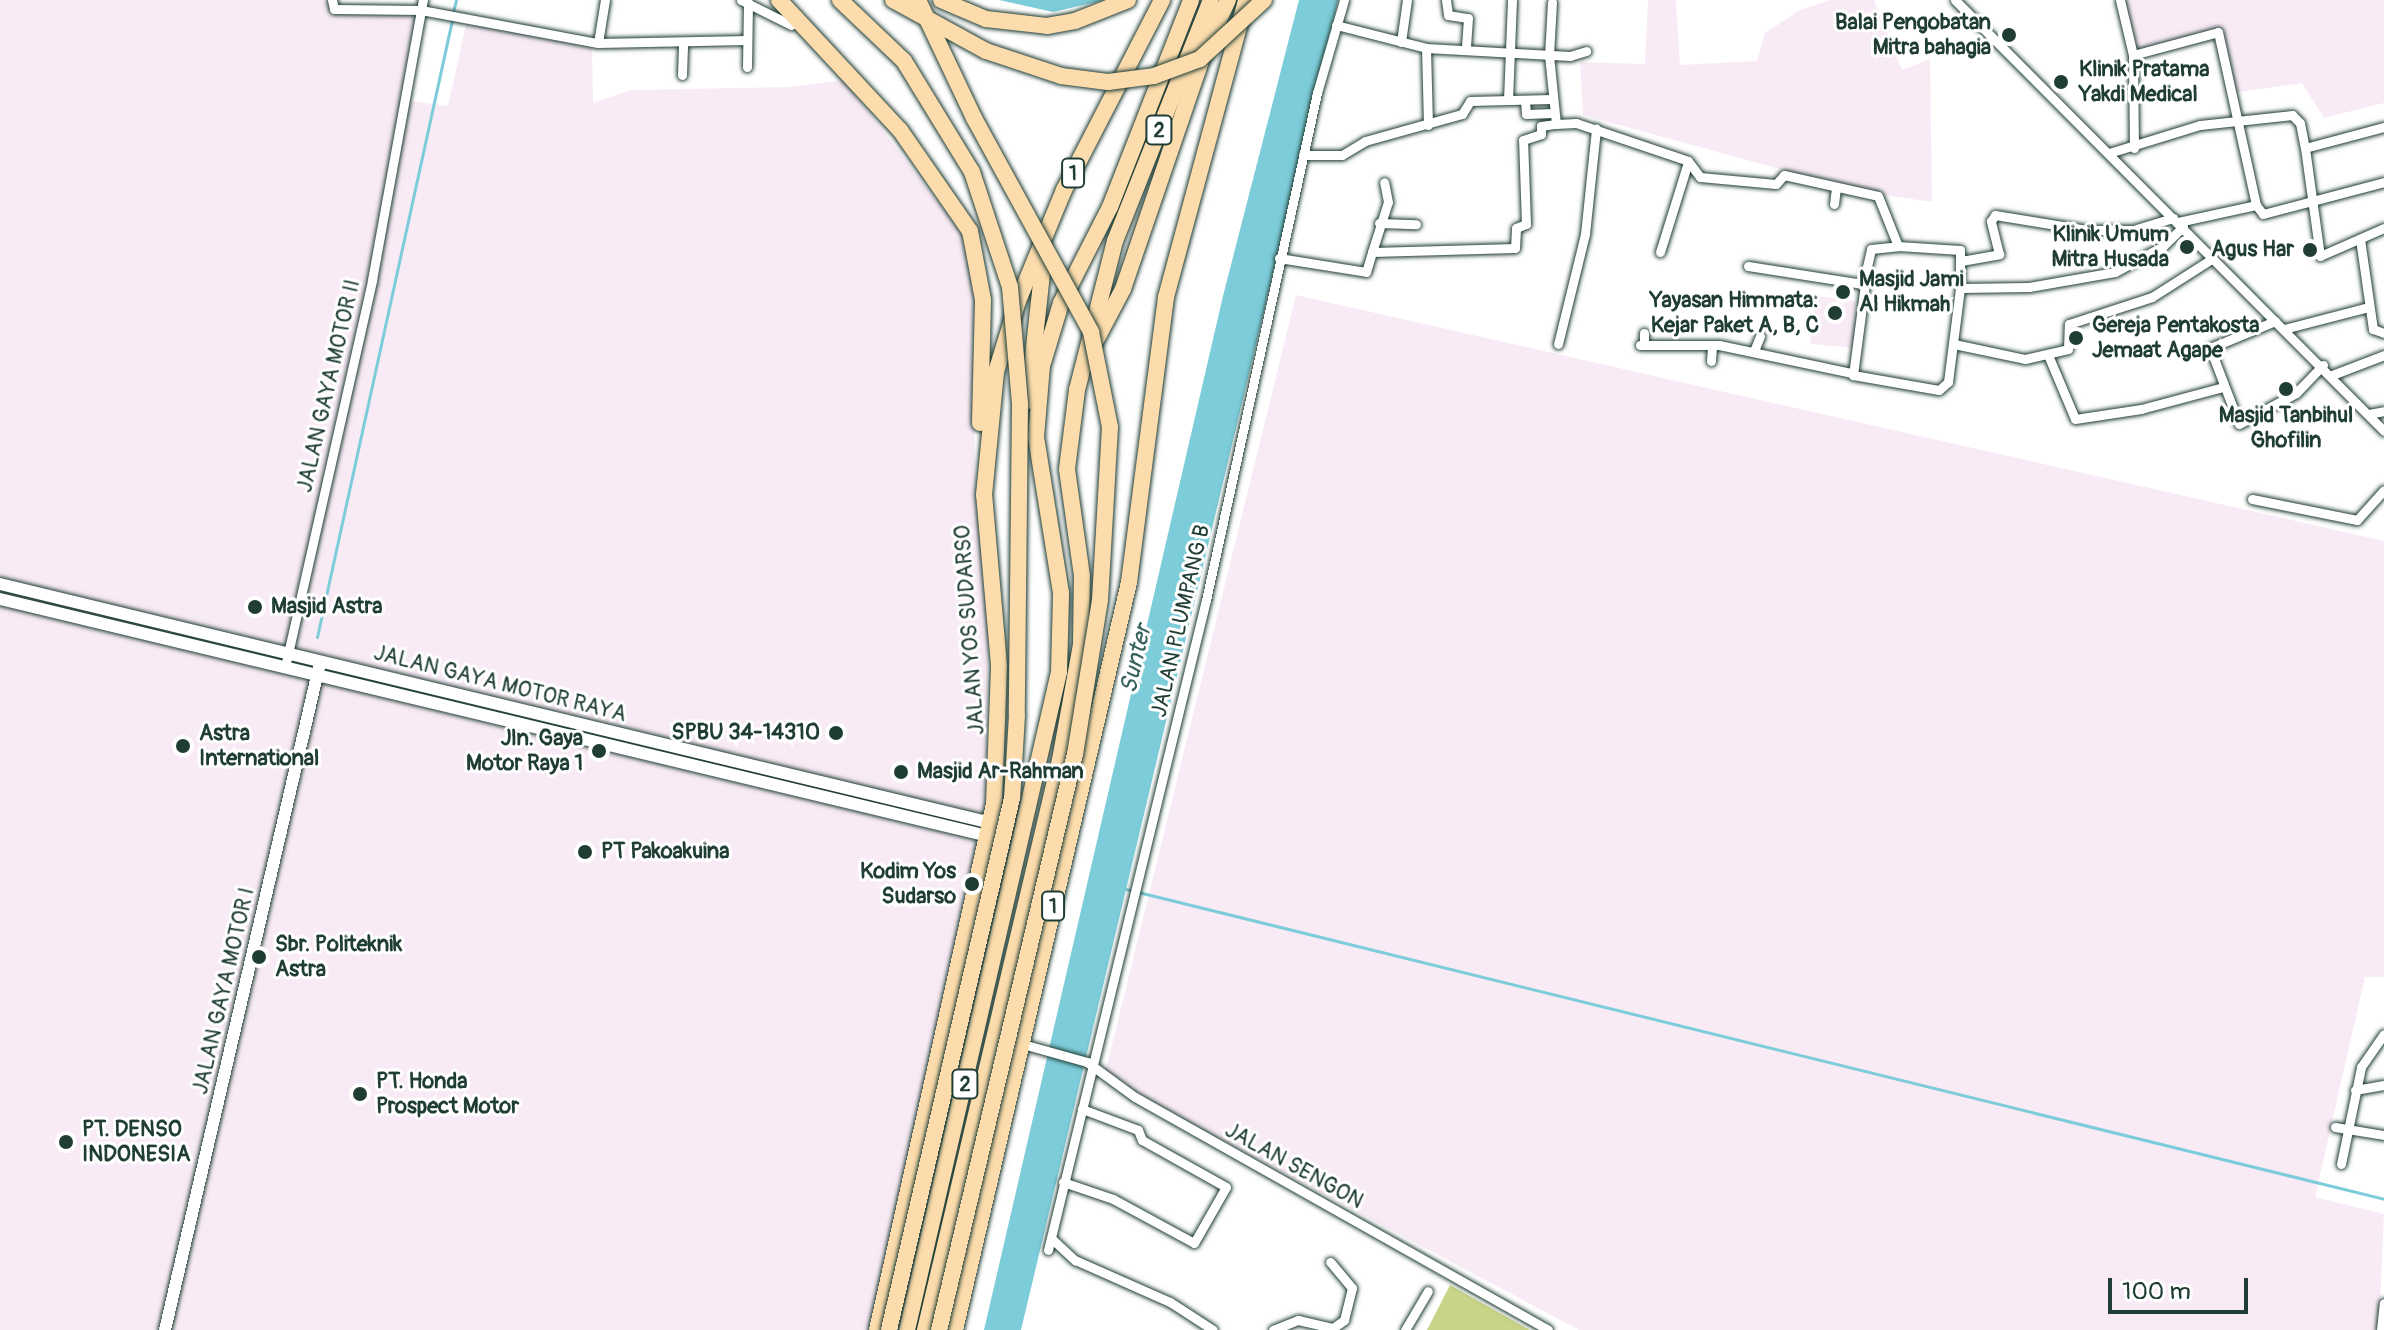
<!DOCTYPE html>
<style>
body{margin:0}
#map{position:relative;width:2384px;height:1330px;overflow:hidden;background:#fff;font-family:Pangolin,sans-serif}
div>[style]{position:absolute}
[style*='--x']{left:calc(var(--x)*1px);top:calc(var(--y)*1px);width:calc(var(--w)*1px);rotate:calc(var(--a)*1deg)}
.built>*{inset:0;background:#f9ebf6}
.green>*{inset:0;background:#c8d487}
.water>*{inset:0;background:#7dccd9}
.stream>*{height:3px;margin:-1.5px;padding:0 1.5px;transform-origin:1.5px;border-radius:1.5px;background:#7dccd9}
.roads{filter:drop-shadow(0 0 2px #1f3d34) drop-shadow(0 0 2px #1f3d34)}
.street>*{height:9px;margin:-4.5px;padding:0 4.5px;transform-origin:4.5px;border-radius:4.5px;background:#fff}
.secondary>*{height:12px;margin:-6px;padding:0 6px;transform-origin:6px;border-radius:6px;background:#fff}
.highway>*{height:16px;margin:-8px;padding:0 8px;transform-origin:8px;border-radius:8px;background:#fcdcac}
.bridges{filter:drop-shadow(0 0 2px #1f3d34) drop-shadow(0 0 2px #1f3d34)}
.highway-bridge>*{height:16px;margin:-8px;padding:0 8px;transform-origin:8px;border-radius:8px;background:#fcdcac}
.dots>*{width:22px;height:22px;translate:-50% -50%;box-sizing:border-box;border:4px solid #fff;border-radius:50%}
span{translate:-50% -50%;white-space:nowrap;text-align:center;line-height:1.15;-webkit-text-stroke:6px #fff;paint-order:stroke}
.shield-label span{padding:2px 6px;background:#fff;border:2px solid;border-radius:6px;-webkit-text-stroke-width:0}
.shield-label{font-size:20px;color:#1f3d34;font-weight:700}
.poi-label{font-size:22px;color:#1f3d34;font-weight:700}
.right{translate:-100% -50%;text-align:right}
.left{translate:0 -50%;text-align:left}
.street-label{font-size:22px;color:#1f3d34}
.water-label{font-size:24px;color:#36615d;font-style:italic}
.scale{position:absolute;left:2108px;top:1278px;width:140px;height:36px;box-sizing:border-box;border:4px solid #1f3d34;border-top:0;padding-left:10px;font-size:24px;line-height:28px;white-space:nowrap;color:#1f3d34;-webkit-text-stroke:6px #fff;paint-order:stroke}
</style>
<div id="map">
<div class="built">
<i style="clip-path:polygon(0 0,331px 0,332px 9px,420px 12px,402px 100px,448px 106px,467px 20px,592px 43px,593px 103px,631px 90px,791px 87px,844px 80px,970px 244px,982px 323px,972px 340px,976px 486px,989px 585px,985px 834px,876px 1330px,0 1330px)"></i>
<i style="clip-path:polygon(1648px 0,1676px 0,1680px 65px,1757px 61px,1765px 33px,1800px 10px,1830px 0,1874px 0,1902px 70px,1930px 59px,1932px 202px,1864px 192px,1583px 115px,1580px 62px,1645px 64px)"></i>
<i style="clip-path:polygon(2125px 0,2384px 0,2384px 103px,2324px 118px,2302px 83px,2231px 93px,2223px 29px,2137px 54px)"></i>
<i style="clip-path:polygon(1296px 295px,2384px 541px,2384px 977px,2365px 977px,2315px 1197px,2384px 1214px,2379px 1330px,1579px 1330px,1104px 1077px)"></i>
<i style="clip-path:polygon(1816px 296px,1855px 301px,1856px 348px,1810px 344px)"></i>
</div>
<div class="green">
<i style="clip-path:polygon(1450px 1285px,1530px 1330px,1427px 1330px)"></i>
</div>
<div class="water">
<i style="clip-path:polygon(999px 0,1105px 0,1053px 12px)"></i>
<i style="clip-path:polygon(1299px 0,1338px 0,1021px 1330px,984px 1330px,1223px 296px)"></i>
</div>
<div class="stream">
<i style="--x:453;--y:12;--w:12;--a:-76"></i>
<i style="--x:317;--y:637;--w:632;--a:-77.66"></i>
<i style="--x:1126;--y:889;--w:1296;--a:13.84"></i>
</div>
<div class="roads">
<div class="street">
<i style="--x:332;--y:0;--w:9;--a:77"></i>
<i style="--x:334;--y:9;--w:87;--a:0.7"></i>
<i style="--x:421;--y:10;--w:180;--a:10.6"></i>
<i style="--x:598;--y:43;--w:149;--a:-1.2"></i>
<i style="--x:741;--y:0;--w:56;--a:26.6"></i>
<i style="--x:1446;--y:0;--w:15;--a:82"></i>
<i style="--x:1448;--y:15;--w:20;--a:9"></i>
<i style="--x:1468;--y:18;--w:32;--a:94"></i>
<i style="--x:1955;--y:0;--w:608;--a:45.13"></i>
<i style="--x:2120;--y:0;--w:57;--a:76.7"></i>
<i style="--x:2133;--y:55;--w:93;--a:89.4"></i>
<i style="--x:1552;--y:2;--w:53;--a:93.2"></i>
<i style="--x:1549;--y:55;--w:69;--a:84.2"></i>
<i style="--x:1556;--y:124;--w:20;--a:-3"></i>
<i style="--x:1576;--y:123;--w:118;--a:18.7"></i>
<i style="--x:1688;--y:161;--w:20;--a:53"></i>
<i style="--x:1700;--y:177;--w:76;--a:5.3"></i>
<i style="--x:1776;--y:184;--w:12;--a:-48"></i>
<i style="--x:1784;--y:175;--w:96;--a:12.6"></i>
<i style="--x:1878;--y:196;--w:54;--a:68.2"></i>
<i style="--x:1898;--y:246;--w:62;--a:3.7"></i>
<i style="--x:1960;--y:250;--w:38;--a:90"></i>
<i style="--x:1960;--y:288;--w:69;--a:-0.8"></i>
<i style="--x:2029;--y:287;--w:87;--a:-9.9"></i>
<i style="--x:2115;--y:272;--w:55;--a:-28.4"></i>
<i style="--x:2163;--y:246;--w:28;--a:-44"></i>
<i style="--x:1336;--y:25;--w:93;--a:14.3"></i>
<i style="--x:1426;--y:48;--w:144;--a:3.2"></i>
<i style="--x:1570;--y:56;--w:17;--a:-17"></i>
<i style="--x:1401;--y:42;--w:42;--a:-81.9"></i>
<i style="--x:598;--y:43;--w:44;--a:-80.8"></i>
<i style="--x:1426;--y:48;--w:77;--a:88.5"></i>
<i style="--x:2133;--y:55;--w:88;--a:-15.1"></i>
<i style="--x:2218;--y:32;--w:177;--a:77.6"></i>
<i style="--x:747;--y:67;--w:65;--a:-89.1"></i>
<i style="--x:682;--y:75;--w:32;--a:-88"></i>
<i style="--x:1508;--y:100;--w:100;--a:-87.7"></i>
<i style="--x:1525;--y:100;--w:14;--a:86"></i>
<i style="--x:1526;--y:114;--w:28;--a:-2"></i>
<i style="--x:2305;--y:148;--w:82;--a:-14.9"></i>
<i style="--x:2109;--y:153;--w:95;--a:-17.1"></i>
<i style="--x:2200;--y:125;--w:93;--a:-6.2"></i>
<i style="--x:2292;--y:115;--w:11;--a:45"></i>
<i style="--x:2300;--y:123;--w:25;--a:79"></i>
<i style="--x:2305;--y:148;--w:109;--a:82.1"></i>
<i style="--x:2320;--y:256;--w:70;--a:-23.6"></i>
<i style="--x:1303;--y:155;--w:39;--a:0"></i>
<i style="--x:1342;--y:155;--w:27;--a:-31"></i>
<i style="--x:1365;--y:141;--w:101;--a:-15.6"></i>
<i style="--x:1462;--y:114;--w:15;--a:-58"></i>
<i style="--x:1470;--y:101;--w:81;--a:-1.4"></i>
<i style="--x:1834;--y:204;--w:16;--a:-83"></i>
<i style="--x:2178;--y:222;--w:80;--a:-12.3"></i>
<i style="--x:2256;--y:205;--w:11;--a:52"></i>
<i style="--x:2263;--y:214;--w:125;--a:-14.8"></i>
<i style="--x:1379;--y:223;--w:37;--a:2"></i>
<i style="--x:2360;--y:239;--w:91;--a:81.8"></i>
<i style="--x:2373;--y:329;--w:12;--a:20"></i>
<i style="--x:1372;--y:252;--w:52;--a:-72.3"></i>
<i style="--x:1388;--y:202;--w:20;--a:-101"></i>
<i style="--x:1660;--y:252;--w:94;--a:-72.7"></i>
<i style="--x:1279;--y:258;--w:88;--a:9.1"></i>
<i style="--x:1366;--y:272;--w:21;--a:-73"></i>
<i style="--x:1372;--y:252;--w:143;--a:-1.6"></i>
<i style="--x:1515;--y:248;--w:20;--a:-87"></i>
<i style="--x:1516;--y:228;--w:11;--a:-22"></i>
<i style="--x:1526;--y:224;--w:84;--a:-92"></i>
<i style="--x:1523;--y:140;--w:19;--a:-18"></i>
<i style="--x:1541;--y:134;--w:8;--a:-90"></i>
<i style="--x:1541;--y:126;--w:15;--a:-8"></i>
<i style="--x:1961;--y:261;--w:39;--a:-10"></i>
<i style="--x:1999;--y:254;--w:34;--a:-104"></i>
<i style="--x:1991;--y:221;--w:7;--a:-56"></i>
<i style="--x:1995;--y:215;--w:93;--a:9.3"></i>
<i style="--x:2087;--y:230;--w:46;--a:0"></i>
<i style="--x:2133;--y:230;--w:42;--a:-16.7"></i>
<i style="--x:1748;--y:266;--w:116;--a:8.9"></i>
<i style="--x:1863;--y:284;--w:36;--a:-77"></i>
<i style="--x:1871;--y:249;--w:27;--a:-6"></i>
<i style="--x:1865;--y:284;--w:92;--a:97.5"></i>
<i style="--x:1853;--y:375;--w:87;--a:9.9"></i>
<i style="--x:1939;--y:390;--w:12;--a:-42"></i>
<i style="--x:1948;--y:382;--w:95;--a:-82.7"></i>
<i style="--x:2275;--y:321;--w:70;--a:157.4"></i>
<i style="--x:2210;--y:348;--w:81;--a:69.1"></i>
<i style="--x:2239;--y:424;--w:65;--a:-28.5"></i>
<i style="--x:2296;--y:393;--w:39;--a:-46"></i>
<i style="--x:2284;--y:329;--w:88;--a:-14.5"></i>
<i style="--x:1558;--y:344;--w:113;--a:-76.2"></i>
<i style="--x:1585;--y:234;--w:106;--a:-84"></i>
<i style="--x:1954;--y:344;--w:73;--a:11.9"></i>
<i style="--x:2025;--y:359;--w:44;--a:-13.1"></i>
<i style="--x:2068;--y:349;--w:25;--a:-88"></i>
<i style="--x:2069;--y:324;--w:87;--a:-18"></i>
<i style="--x:2152;--y:297;--w:72;--a:-32.6"></i>
<i style="--x:1640;--y:345;--w:79;--a:0"></i>
<i style="--x:1719;--y:345;--w:136;--a:11.9"></i>
<i style="--x:1644;--y:345;--w:12;--a:-90"></i>
<i style="--x:1754;--y:351;--w:16;--a:-68"></i>
<i style="--x:2048;--y:355;--w:69;--a:67.1"></i>
<i style="--x:2075;--y:419;--w:67;--a:-8.6"></i>
<i style="--x:2141;--y:409;--w:85;--a:-15"></i>
<i style="--x:1711;--y:361;--w:16;--a:-86"></i>
<i style="--x:2332;--y:375;--w:56;--a:-21"></i>
<i style="--x:2369;--y:414;--w:15;--a:-11"></i>
<i style="--x:2252;--y:499;--w:107;--a:11.3"></i>
<i style="--x:2357;--y:520;--w:40;--a:-48"></i>
<i style="--x:285;--y:667;--w:397;--a:-77.3"></i>
<i style="--x:372;--y:280;--w:285;--a:-79.7"></i>
<i style="--x:1019;--y:1043;--w:71;--a:15.6"></i>
<i style="--x:1087;--y:1062;--w:59;--a:36.1"></i>
<i style="--x:1135;--y:1097;--w:474;--a:29.4"></i>
<i style="--x:2355;--y:1090;--w:29;--a:-10"></i>
<i style="--x:2335;--y:1127;--w:50;--a:9.3"></i>
<i style="--x:2341;--y:1164;--w:99;--a:-78.3"></i>
<i style="--x:2361;--y:1067;--w:40;--a:-55.1"></i>
<i style="--x:1063;--y:1182;--w:53;--a:18.8"></i>
<i style="--x:1113;--y:1199;--w:92;--a:28.5"></i>
<i style="--x:1194;--y:1243;--w:64;--a:-60.3"></i>
<i style="--x:1226;--y:1187;--w:96;--a:-150.8"></i>
<i style="--x:1142;--y:1140;--w:11;--a:-112"></i>
<i style="--x:1138;--y:1130;--w:60;--a:-159.4"></i>
<i style="--x:1051;--y:1238;--w:33;--a:43"></i>
<i style="--x:1075;--y:1260;--w:104;--a:23.9"></i>
<i style="--x:1170;--y:1302;--w:51;--a:33.1"></i>
<i style="--x:1048;--y:1250;--w:669;--a:-76.34"></i>
<i style="--x:1206;--y:600;--w:519;--a:-77.65"></i>
<i style="--x:1317;--y:93;--w:97;--a:-73.8"></i>
<i style="--x:1273;--y:1330;--w:27;--a:-22"></i>
<i style="--x:1298;--y:1320;--w:36;--a:13"></i>
<i style="--x:1333;--y:1328;--w:14;--a:-36"></i>
<i style="--x:1344;--y:1320;--w:33;--a:-76"></i>
<i style="--x:1352;--y:1288;--w:34;--a:-130"></i>
<i style="--x:1405;--y:1330;--w:45;--a:-59.5"></i>
<i style="--x:2381;--y:1330;--w:27;--a:-84"></i>
</div>
<div class="secondary">
<i style="--x:0;--y:584;--w:1019;--a:13.56"></i>
<i style="--x:0;--y:599;--w:1016;--a:13.49"></i>
<i style="--x:165;--y:1330;--w:681;--a:-76.92"></i>
</div>
<div class="highway">
<i style="--x:779;--y:0;--w:178;--a:47.1"></i>
<i style="--x:900;--y:130;--w:123;--a:55.3"></i>
<i style="--x:970;--y:231;--w:70;--a:79.3"></i>
<i style="--x:983;--y:300;--w:123;--a:91.4"></i>
<i style="--x:941;--y:0;--w:49;--a:22.9"></i>
<i style="--x:986;--y:19;--w:61;--a:6.5"></i>
<i style="--x:1047;--y:26;--w:28;--a:-10"></i>
<i style="--x:1075;--y:21;--w:57;--a:-21.6"></i>
<i style="--x:1095;--y:342;--w:60;--a:-62.2"></i>
<i style="--x:1123;--y:289;--w:250;--a:-71.1"></i>
<i style="--x:1204;--y:52;--w:57;--a:-65.2"></i>
<i style="--x:1028;--y:401;--w:145;--a:-83.7"></i>
<i style="--x:877;--y:1330;--w:539;--a:-77.46"></i>
<i style="--x:994;--y:804;--w:139;--a:-87.9"></i>
<i style="--x:999;--y:665;--w:171;--a:-95"></i>
<i style="--x:984;--y:495;--w:124;--a:-84.4"></i>
<i style="--x:996;--y:372;--w:74;--a:-72.8"></i>
<i style="--x:1018;--y:301;--w:120;--a:-67.5"></i>
<i style="--x:1064;--y:190;--w:214;--a:-62.7"></i>
<i style="--x:907;--y:1330;--w:675;--a:-76.99"></i>
<i style="--x:1059;--y:672;--w:79;--a:-88.5"></i>
<i style="--x:1061;--y:593;--w:158;--a:-99.1"></i>
<i style="--x:1036;--y:437;--w:71;--a:-85.2"></i>
<i style="--x:1042;--y:366;--w:66;--a:-73.2"></i>
<i style="--x:1061;--y:303;--w:108;--a:-63"></i>
<i style="--x:1110;--y:207;--w:222;--a:-68.6"></i>
<i style="--x:925;--y:1330;--w:586;--a:-76.68"></i>
<i style="--x:1060;--y:760;--w:118;--a:-79.7"></i>
<i style="--x:1081;--y:644;--w:68;--a:-89.2"></i>
<i style="--x:1082;--y:576;--w:108;--a:-98"></i>
<i style="--x:1067;--y:469;--w:80;--a:-82.8"></i>
<i style="--x:1077;--y:390;--w:154;--a:-75.7"></i>
<i style="--x:1115;--y:241;--w:259;--a:-68.3"></i>
<i style="--x:955;--y:1330;--w:768;--a:-76.9"></i>
<i style="--x:1129;--y:582;--w:287;--a:-82.6"></i>
<i style="--x:1166;--y:297;--w:308;--a:-74.9"></i>
</div>
</div>
<div class="bridges">
<div class="highway-bridge">
<i style="--x:840;--y:0;--w:88;--a:43.6"></i>
<i style="--x:904;--y:61;--w:130;--a:58.5"></i>
<i style="--x:972;--y:172;--w:121;--a:71.7"></i>
<i style="--x:1010;--y:287;--w:117;--a:85.1"></i>
<i style="--x:1020;--y:404;--w:311;--a:90.6"></i>
<i style="--x:1017;--y:715;--w:83;--a:93.4"></i>
<i style="--x:1012;--y:798;--w:546;--a:103.02"></i>
<i style="--x:893;--y:0;--w:106;--a:28.7"></i>
<i style="--x:986;--y:51;--w:79;--a:18.4"></i>
<i style="--x:1061;--y:76;--w:47;--a:7.3"></i>
<i style="--x:1108;--y:82;--w:46;--a:-7.4"></i>
<i style="--x:1154;--y:76;--w:49;--a:-20.3"></i>
<i style="--x:1200;--y:59;--w:87;--a:-42.7"></i>
<i style="--x:918;--y:0;--w:131;--a:64.6"></i>
<i style="--x:974;--y:118;--w:244;--a:61.3"></i>
<i style="--x:1091;--y:332;--w:97;--a:78.7"></i>
<i style="--x:1110;--y:427;--w:173;--a:93.3"></i>
<i style="--x:1100;--y:600;--w:156;--a:99.2"></i>
<i style="--x:1075;--y:754;--w:592;--a:103.28"></i>
</div>
</div>
<div class="dots">
<i style="left:2009px;top:35px;background:#1f3d34"></i>
<i style="left:2061px;top:82px;background:#1f3d34"></i>
<i style="left:2187px;top:247px;background:#1f3d34"></i>
<i style="left:2310px;top:250px;background:#1f3d34"></i>
<i style="left:1843px;top:292px;background:#1f3d34"></i>
<i style="left:1835px;top:313px;background:#1f3d34"></i>
<i style="left:2076px;top:338px;background:#1f3d34"></i>
<i style="left:2286px;top:389px;background:#1f3d34"></i>
<i style="left:255px;top:607px;background:#1f3d34"></i>
<i style="left:836px;top:733px;background:#1f3d34"></i>
<i style="left:183px;top:746px;background:#1f3d34"></i>
<i style="left:599px;top:751px;background:#1f3d34"></i>
<i style="left:901px;top:772px;background:#1f3d34"></i>
<i style="left:585px;top:852px;background:#1f3d34"></i>
<i style="left:972px;top:884px;background:#1f3d34"></i>
<i style="left:259px;top:957px;background:#1f3d34"></i>
<i style="left:360px;top:1094px;background:#1f3d34"></i>
<i style="left:66px;top:1142px;background:#1f3d34"></i>
</div>
<div class="shield-label">
<span style="left:1159px;top:130px">2</span>
<span style="left:1073px;top:173px">1</span>
<span style="left:1053px;top:906px">1</span>
<span style="left:965px;top:1084px">2</span>
</div>
<div class="poi-label">
<span class="right" style="left:1991px;top:35px">Balai Pengobatan<br>Mitra bahagia</span>
<span class="left" style="left:2079px;top:82px">Klinik Pratama<br>Yakdi Medical</span>
<span class="right" style="left:2169px;top:247px">Klinik Umum<br>Mitra Husada</span>
<span class="right" style="left:2294px;top:250px">Agus Har</span>
<span class="left" style="left:1859px;top:292px">Masjid Jami<br>Al Hikmah</span>
<span class="right" style="left:1819px;top:313px">Yayasan Himmata:<br>Kejar Paket A, B, C</span>
<span class="left" style="left:2092px;top:338px">Gereja Pentakosta<br>Jemaat Agape</span>
<span style="left:2286px;top:428px">Masjid Tanbihul<br>Ghofilin</span>
<span class="left" style="left:271px;top:607px">Masjid Astra</span>
<span class="left" style="left:199px;top:746px">Astra<br>International</span>
<span class="right" style="left:820px;top:733px">SPBU 34-14310</span>
<span class="right" style="left:583px;top:751px">Jln. Gaya<br>Motor Raya 1</span>
<span class="left" style="left:917px;top:772px">Masjid Ar-Rahman</span>
<span class="left" style="left:601px;top:852px">PT Pakoakuina</span>
<span class="right" style="left:956px;top:884px">Kodim Yos<br>Sudarso</span>
<span class="left" style="left:275px;top:957px">Sbr. Politeknik<br>Astra</span>
<span class="left" style="left:376px;top:1094px">PT. Honda<br>Prospect Motor</span>
<span class="left" style="left:82px;top:1142px">PT. DENSO<br>INDONESIA</span>
</div>
<div class="street-label">
<span style="left:329px;top:386px;rotate:-77deg">JALAN GAYA MOTOR II</span>
<span style="left:1181px;top:621px;rotate:-77deg">JALAN PLUMPANG B</span>
<span style="left:970px;top:630px;rotate:-94deg">JALAN YOS SUDARSO</span>
<span style="left:500px;top:684px;rotate:14deg">JALAN GAYA MOTOR RAYA</span>
<span style="left:224px;top:991px;rotate:-77deg">JALAN GAYA MOTOR I</span>
<span style="left:1294px;top:1166px;rotate:29deg">JALAN SENGON</span>
</div>
<div class="water-label">
<span style="left:1136px;top:659px;rotate:-77deg">Sunter</span>
</div>
<div class="scale">100 m</div>
</div>
